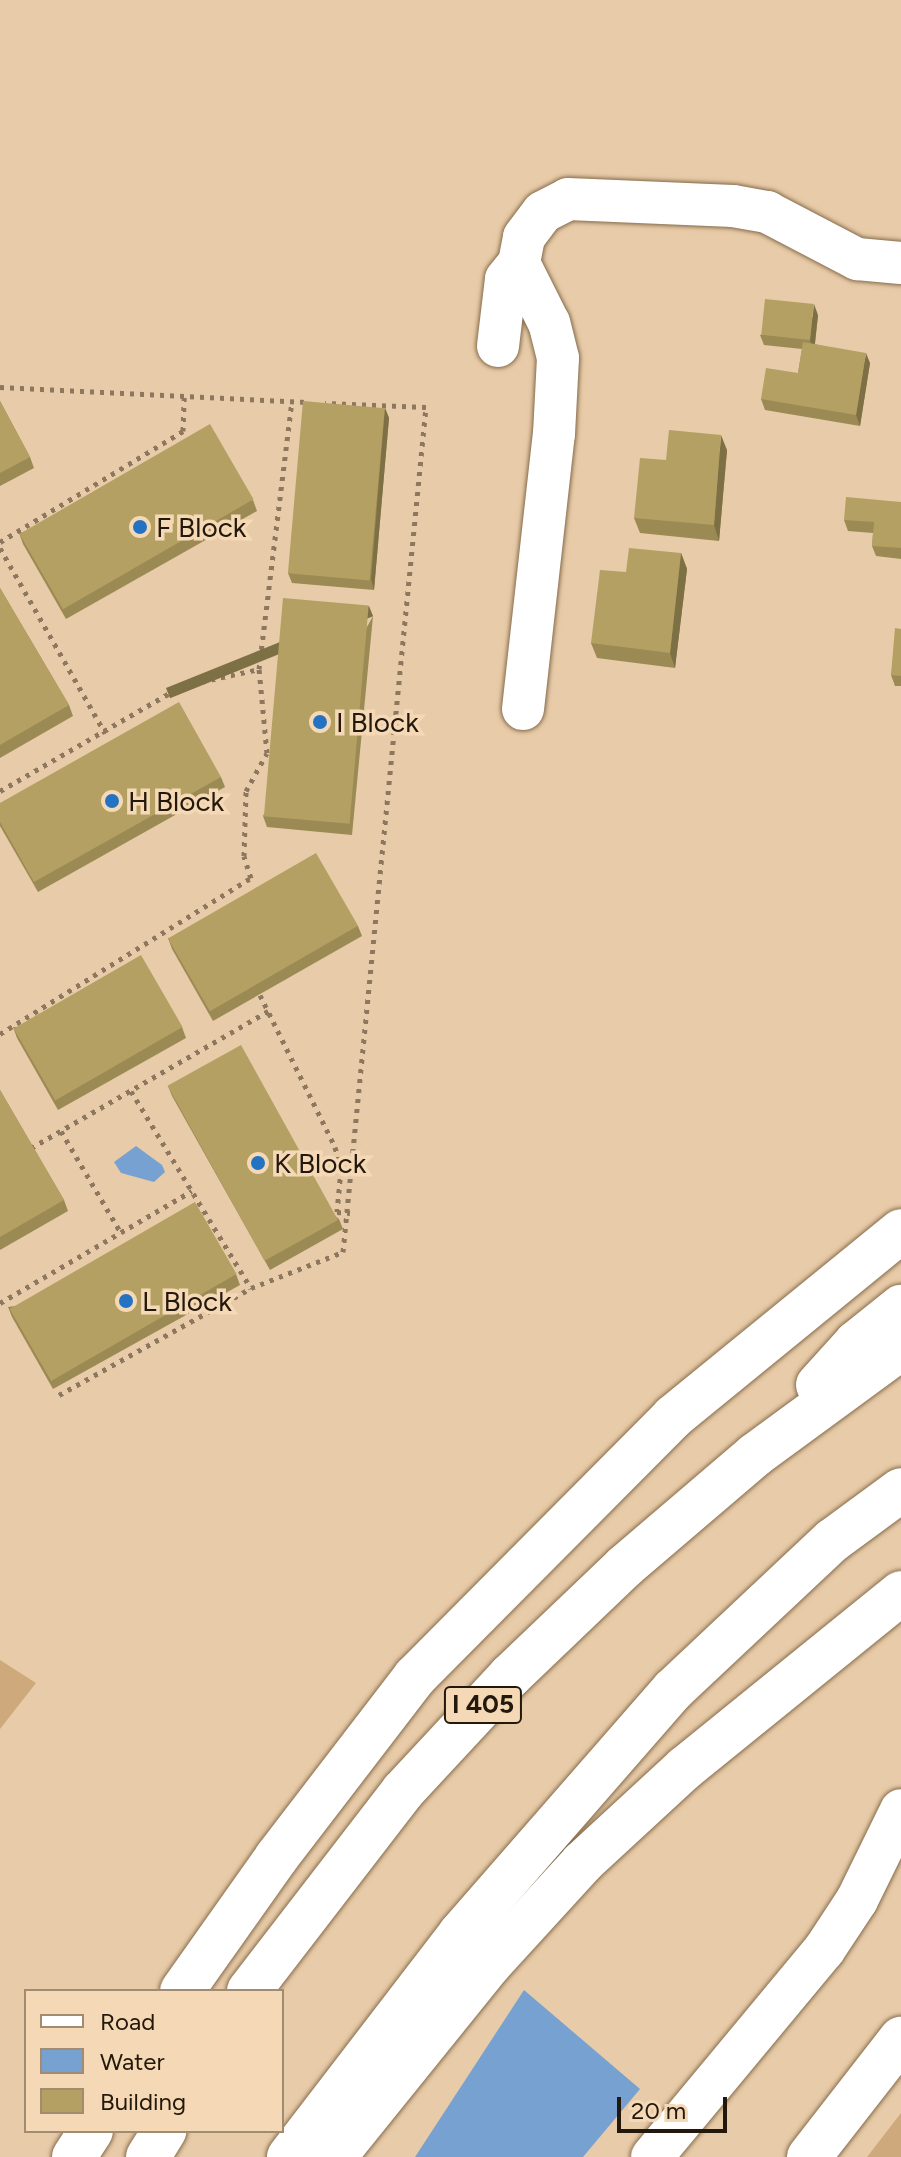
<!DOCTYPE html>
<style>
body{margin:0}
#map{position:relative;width:901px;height:2157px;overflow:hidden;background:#e8cba8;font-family:Figtree,sans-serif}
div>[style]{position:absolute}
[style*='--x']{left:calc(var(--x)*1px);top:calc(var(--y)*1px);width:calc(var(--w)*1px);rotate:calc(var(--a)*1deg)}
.green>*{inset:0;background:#cea97b}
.water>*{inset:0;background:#77a1d1}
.path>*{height:5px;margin-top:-2.5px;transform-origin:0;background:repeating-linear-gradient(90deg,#8d785f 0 4px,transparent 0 10px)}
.roads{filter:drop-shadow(0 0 2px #866c4c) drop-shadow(0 0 2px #866c4c)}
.minor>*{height:42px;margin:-21px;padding:0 21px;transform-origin:21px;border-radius:21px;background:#fff}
.highway>*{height:44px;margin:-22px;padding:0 22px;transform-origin:22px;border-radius:22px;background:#fff}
.wall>*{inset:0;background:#9b8a54}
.shaded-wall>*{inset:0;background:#7e7045;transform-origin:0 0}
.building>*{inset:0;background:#b4a062;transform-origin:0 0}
.dots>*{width:22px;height:22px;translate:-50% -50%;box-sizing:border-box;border:4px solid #f5d8b5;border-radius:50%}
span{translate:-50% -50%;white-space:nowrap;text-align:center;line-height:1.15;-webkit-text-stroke:7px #f5d8b5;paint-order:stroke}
.shield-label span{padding:2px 6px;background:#f5d8b5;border:2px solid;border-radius:6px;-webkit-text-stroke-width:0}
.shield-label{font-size:26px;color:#22180b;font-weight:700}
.poi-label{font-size:28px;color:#22180b}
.left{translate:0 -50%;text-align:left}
.legend{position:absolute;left:24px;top:1989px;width:260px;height:144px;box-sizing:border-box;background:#f5d8b5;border:2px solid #a18b71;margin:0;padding:10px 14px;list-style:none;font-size:24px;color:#22180b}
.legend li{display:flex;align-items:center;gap:16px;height:40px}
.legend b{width:40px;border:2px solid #a18b71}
.scale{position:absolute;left:617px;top:2097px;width:110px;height:36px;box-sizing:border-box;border:4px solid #22180b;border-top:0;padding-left:10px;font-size:24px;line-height:28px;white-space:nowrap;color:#22180b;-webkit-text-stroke:6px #f5d8b5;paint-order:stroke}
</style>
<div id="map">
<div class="green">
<i style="clip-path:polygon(0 1660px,36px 1683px,0 1729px)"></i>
<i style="clip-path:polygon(901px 2113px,901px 2157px,867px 2157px)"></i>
</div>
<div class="water">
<i style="clip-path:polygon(136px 1146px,162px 1165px,165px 1172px,154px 1182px,121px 1173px,114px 1162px)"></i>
<i style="clip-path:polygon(524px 1990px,640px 2089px,583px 2157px,415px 2157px)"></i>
</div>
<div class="path">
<i style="--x:0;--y:387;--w:307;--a:2.8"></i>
<i style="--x:0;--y:542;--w:214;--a:-31.2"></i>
<i style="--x:183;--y:431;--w:35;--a:-88"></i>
<i style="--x:0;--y:548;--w:213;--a:60.4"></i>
<i style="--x:0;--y:791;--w:210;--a:-30"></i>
<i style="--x:182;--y:686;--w:79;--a:-12.4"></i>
<i style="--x:260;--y:995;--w:169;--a:63.7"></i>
<i style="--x:335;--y:1147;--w:23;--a:75"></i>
<i style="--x:341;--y:1169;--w:43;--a:95.3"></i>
<i style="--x:337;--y:1212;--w:13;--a:4"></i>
<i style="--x:0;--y:1034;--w:296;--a:-31.9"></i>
<i style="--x:251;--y:878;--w:23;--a:-108"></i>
<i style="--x:244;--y:856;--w:65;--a:-88.2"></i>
<i style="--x:246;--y:791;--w:43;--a:-61.1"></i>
<i style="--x:267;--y:753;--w:84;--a:-95.4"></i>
<i style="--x:259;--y:669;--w:270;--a:-83"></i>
<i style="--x:131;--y:1091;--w:231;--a:58.7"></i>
<i style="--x:61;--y:1131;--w:118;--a:59.5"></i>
<i style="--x:31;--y:1148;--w:274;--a:-30"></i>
<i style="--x:0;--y:1303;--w:222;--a:-30.3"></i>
<i style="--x:59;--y:1395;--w:220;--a:-29.1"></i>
<i style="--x:251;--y:1288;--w:99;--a:-21.4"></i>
<i style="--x:343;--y:1252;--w:849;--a:-84.39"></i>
<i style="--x:426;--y:407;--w:101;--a:-177.7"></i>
</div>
<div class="roads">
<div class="minor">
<i style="--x:498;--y:346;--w:67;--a:-83.2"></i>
<i style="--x:506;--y:279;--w:21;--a:-51"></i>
<i style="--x:523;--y:709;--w:277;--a:-83.6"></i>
<i style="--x:554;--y:434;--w:76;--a:-87"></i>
<i style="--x:558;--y:358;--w:36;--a:-104"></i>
<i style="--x:549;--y:323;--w:67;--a:-116.6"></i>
<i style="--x:519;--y:263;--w:26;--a:-79"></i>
<i style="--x:524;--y:237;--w:31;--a:-53"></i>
<i style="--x:543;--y:212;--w:28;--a:-27"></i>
<i style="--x:568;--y:199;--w:165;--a:2.4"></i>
<i style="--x:733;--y:206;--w:35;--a:10"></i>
<i style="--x:767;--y:212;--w:102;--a:27.6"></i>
<i style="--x:857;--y:259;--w:44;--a:5.2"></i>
<i style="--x:652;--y:2157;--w:269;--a:-50.3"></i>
<i style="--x:824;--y:1950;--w:60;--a:-56.6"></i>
<i style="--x:857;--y:1900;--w:100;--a:-63.9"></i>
</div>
<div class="highway">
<i style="--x:818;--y:1385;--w:57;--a:-47.9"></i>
<i style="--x:856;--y:1343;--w:58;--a:-38.7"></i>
<i style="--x:182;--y:1991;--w:163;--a:-54.7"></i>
<i style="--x:276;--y:1858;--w:228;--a:-52.5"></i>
<i style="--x:415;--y:1677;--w:366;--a:-45.2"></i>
<i style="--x:673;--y:1417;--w:294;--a:-39.2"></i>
<i style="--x:249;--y:1991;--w:252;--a:-52.4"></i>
<i style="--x:403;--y:1791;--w:157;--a:-47.1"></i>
<i style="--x:510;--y:1676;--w:158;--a:-43.7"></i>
<i style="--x:624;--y:1567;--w:172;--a:-40.5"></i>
<i style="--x:755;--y:1455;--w:181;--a:-36.2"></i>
<i style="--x:74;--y:2157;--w:31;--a:-57"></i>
<i style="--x:148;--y:2157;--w:31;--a:-58"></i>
<i style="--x:289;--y:2157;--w:281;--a:-52.5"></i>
<i style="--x:460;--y:1934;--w:324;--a:-48.9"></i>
<i style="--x:673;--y:1690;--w:219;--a:-43.2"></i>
<i style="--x:833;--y:1540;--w:84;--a:-36.3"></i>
<i style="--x:334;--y:2157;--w:247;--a:-51.1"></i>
<i style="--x:489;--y:1965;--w:138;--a:-47.6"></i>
<i style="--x:582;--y:1863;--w:140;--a:-42.7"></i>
<i style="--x:685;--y:1768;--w:278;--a:-39"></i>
<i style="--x:809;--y:2157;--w:150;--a:-52.1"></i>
</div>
</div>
<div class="wall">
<i style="clip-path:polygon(818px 315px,815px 344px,870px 363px,860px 426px,765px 410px,761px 399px,798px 373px,802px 349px,764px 345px,760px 335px)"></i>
<i style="clip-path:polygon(0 401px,30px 457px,34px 468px,0 486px)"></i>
<i style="clip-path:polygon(385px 408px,389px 418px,374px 590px,292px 583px,288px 573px)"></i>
<i style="clip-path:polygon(727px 450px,719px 541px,640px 533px,634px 518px,666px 460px)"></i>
<i style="clip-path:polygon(253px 500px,257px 511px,66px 619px,23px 544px,19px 533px)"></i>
<i style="clip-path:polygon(901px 502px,901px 559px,876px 556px,872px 546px,873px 533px,848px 531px,844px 520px)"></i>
<i style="clip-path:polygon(681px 553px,687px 569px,675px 668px,597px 658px,591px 643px,626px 572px)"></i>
<i style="clip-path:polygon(0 588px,69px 705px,73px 716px,0 758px)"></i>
<i style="clip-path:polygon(373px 616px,352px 835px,267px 827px,263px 816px)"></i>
<i style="clip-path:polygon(901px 629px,901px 686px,895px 686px,891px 675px)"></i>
<i style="clip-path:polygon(221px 777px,225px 787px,38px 892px,0 826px,0 803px)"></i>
<i style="clip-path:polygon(358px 926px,362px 936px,213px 1021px,172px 949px,168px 938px)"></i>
<i style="clip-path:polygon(13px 1027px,182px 1027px,186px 1038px,58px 1110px,17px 1038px)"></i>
<i style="clip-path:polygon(168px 1086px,339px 1219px,343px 1229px,270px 1270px,172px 1096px)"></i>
<i style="clip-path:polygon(0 1090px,64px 1200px,68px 1211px,0 1250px)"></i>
<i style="clip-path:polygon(236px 1274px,240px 1285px,53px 1389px,12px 1317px,8px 1307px)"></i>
</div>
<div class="shaded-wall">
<i style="clip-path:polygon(814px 304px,818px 315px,814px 351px,810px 340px)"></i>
<i style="clip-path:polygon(866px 353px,870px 363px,860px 426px,856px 415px)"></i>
<i style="clip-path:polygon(385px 408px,389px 418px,374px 590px,371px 579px)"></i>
<i style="clip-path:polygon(721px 435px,727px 450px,719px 541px,714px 525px)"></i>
<i style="clip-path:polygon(681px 553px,687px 569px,675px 668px,670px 653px)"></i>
<i style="left:369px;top:606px;width:11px;height:219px;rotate:68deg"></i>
</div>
<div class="building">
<i style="left:765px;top:299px;width:49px;height:36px;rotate:6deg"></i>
<i style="clip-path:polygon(803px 342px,866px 353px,856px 415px,761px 399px,766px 368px,798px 373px)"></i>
<i style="clip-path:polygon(0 401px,30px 457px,0 473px)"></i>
<i style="left:303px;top:401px;width:82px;height:173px;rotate:5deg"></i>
<i style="left:210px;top:424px;width:87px;height:220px;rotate:60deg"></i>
<i style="clip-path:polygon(669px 430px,721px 435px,714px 525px,634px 518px,640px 458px,666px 460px)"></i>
<i style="clip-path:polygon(846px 497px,901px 502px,901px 548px,872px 546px,874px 522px,844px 520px)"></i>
<i style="clip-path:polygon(629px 548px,681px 553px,670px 653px,591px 643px,600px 570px,626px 572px)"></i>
<i style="clip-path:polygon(0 588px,69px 705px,0 745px)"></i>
<i style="left:283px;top:598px;width:86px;height:219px;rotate:5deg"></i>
<i style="clip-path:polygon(895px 628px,901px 629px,901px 676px,891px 675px)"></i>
<i style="clip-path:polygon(179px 702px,221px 777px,34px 882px,0 822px,0 803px)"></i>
<i style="left:316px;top:853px;width:84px;height:171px;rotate:60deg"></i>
<i style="left:141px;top:955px;width:83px;height:147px;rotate:60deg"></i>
<i style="left:241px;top:1045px;width:200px;height:84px;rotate:61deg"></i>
<i style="clip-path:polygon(0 1090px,64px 1200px,0 1237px)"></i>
<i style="left:195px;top:1202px;width:83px;height:214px;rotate:60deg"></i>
</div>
<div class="dots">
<i style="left:140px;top:527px;background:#2373c2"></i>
<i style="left:320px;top:722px;background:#2373c2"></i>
<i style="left:112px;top:801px;background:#2373c2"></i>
<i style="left:258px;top:1163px;background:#2373c2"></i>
<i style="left:126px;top:1301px;background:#2373c2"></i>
</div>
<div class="shield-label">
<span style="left:483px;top:1705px">I 405</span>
</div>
<div class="poi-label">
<span class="left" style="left:156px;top:527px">F Block</span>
<span class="left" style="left:336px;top:722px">I Block</span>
<span class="left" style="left:128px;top:801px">H Block</span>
<span class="left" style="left:274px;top:1163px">K Block</span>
<span class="left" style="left:142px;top:1301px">L Block</span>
</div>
<ul class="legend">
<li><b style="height:10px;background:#fff"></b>Road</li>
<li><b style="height:22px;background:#77a1d1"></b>Water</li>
<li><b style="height:22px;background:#b4a062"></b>Building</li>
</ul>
<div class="scale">20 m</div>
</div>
